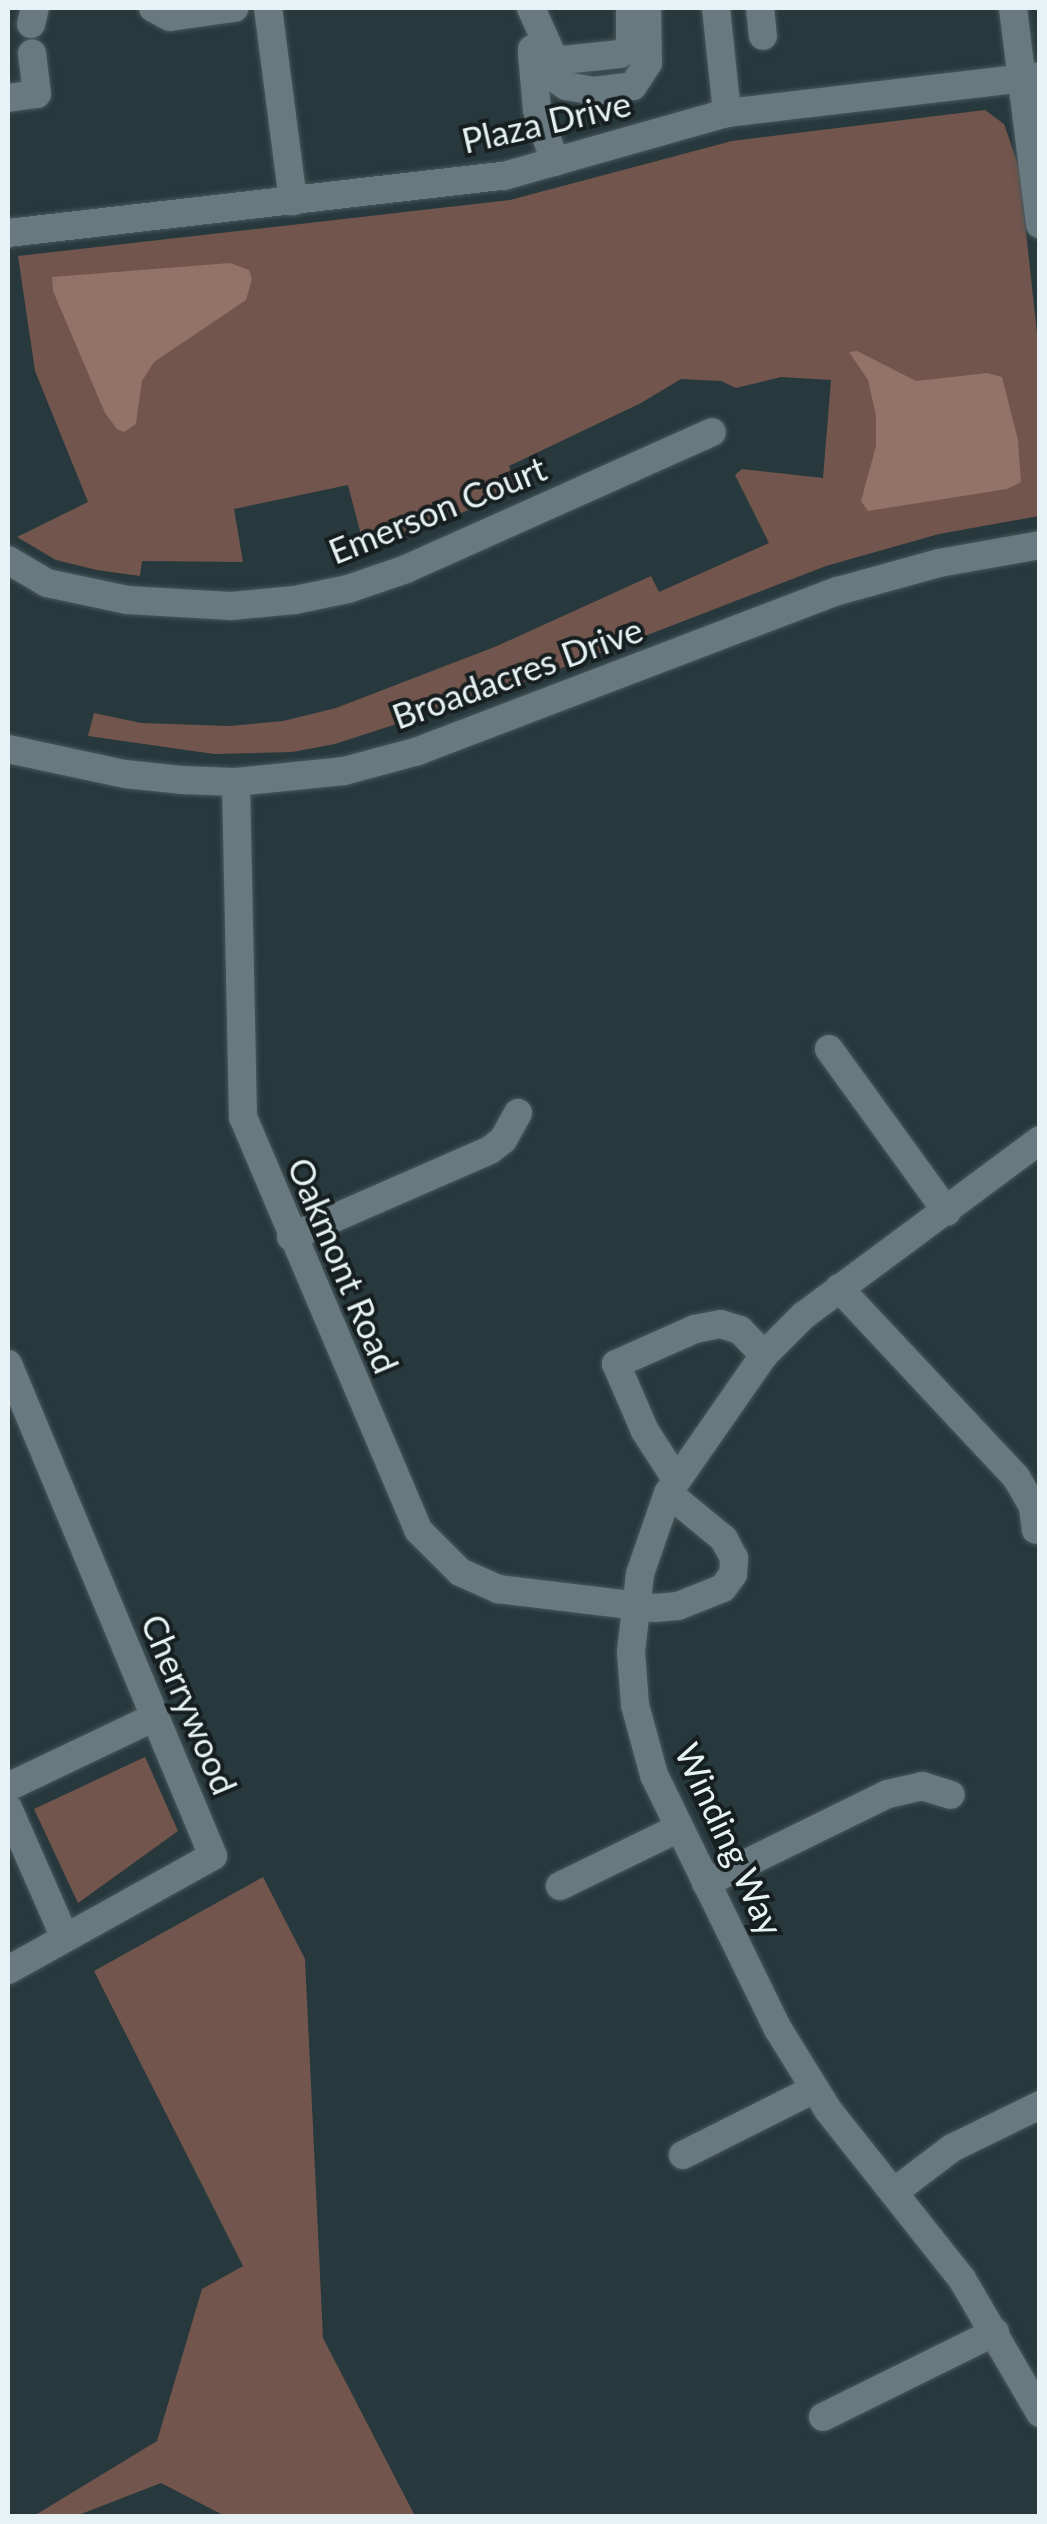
<!DOCTYPE html>
<style>
body{margin:0}
#map{position:relative;width:1047px;height:2524px;overflow:hidden;background:#28393d;font-family:Lato,sans-serif}
div>[style]{position:absolute}
[style*='--x']{left:calc(var(--x)*1px);top:calc(var(--y)*1px);width:calc(var(--w)*1px);rotate:calc(var(--a)*1deg)}
.green>*{inset:0;background:#72554c}
.water>*{inset:0;background:#937268}
.roads{filter:drop-shadow(0 0 2px #48575a) drop-shadow(0 0 2px #48575a)}
.minor>*{height:28px;margin:-14px;padding:0 14px;transform-origin:14px;border-radius:14px;background:#687a7f}
span{translate:-50% -50%;white-space:nowrap;text-align:center;line-height:1.15;-webkit-text-stroke:8px #171e20;paint-order:stroke}
.street-label{font-size:35px;color:#e7f2f4}
.frame{position:absolute;inset:0;border:10px solid #e7f2f4;pointer-events:none}
</style>
<div id="map">
<div class="green">
<i style="clip-path:polygon(985px 110px,1004px 124px,1019px 167px,1039px 352px,1039px 516px,939px 534px,826px 566px,528px 681px,335px 744px,292px 752px,214px 754px,88px 736px,94px 713px,141px 723px,230px 726px,283px 721px,336px 708px,497px 646px,651px 576px,659px 592px,769px 543px,735px 475px,742px 469px,823px 478px,831px 380px,781px 377px,736px 388px,721px 381px,681px 379px,641px 403px,509px 466px,517px 489px,366px 554px,348px 485px,234px 509px,243px 562px,142px 561px,140px 576px,97px 570px,56px 560px,17px 537px,88px 502px,35px 371px,18px 256px,510px 200px,732px 141px)"></i>
<i style="clip-path:polygon(145px 1757px,178px 1831px,78px 1903px,34px 1809px)"></i>
<i style="clip-path:polygon(263px 1877px,305px 1959px,323px 2338px,415px 2516px,225px 2516px,161px 2483px,76px 2516px,8px 2516px,37px 2514px,157px 2441px,202px 2289px,243px 2266px,94px 1971px)"></i>
</div>
<div class="water">
<i style="clip-path:polygon(230px 263px,249px 270px,252px 279px,246px 300px,154px 362px,142px 381px,136px 424px,124px 432px,117px 429px,105px 413px,53px 291px,52px 277px)"></i>
<i style="clip-path:polygon(857px 351px,916px 381px,987px 373px,1002px 377px,1018px 440px,1021px 482px,1007px 489px,868px 511px,861px 501px,876px 446px,876px 415px,868px 380px,849px 352px)"></i>
</div>
<div class="roads">
<div class="minor">
<i style="--x:153;--y:8;--w:19;--a:28"></i>
<i style="--x:170;--y:17;--w:65;--a:-8"></i>
<i style="--x:268;--y:8;--w:195;--a:82.6"></i>
<i style="--x:531;--y:8;--w:54;--a:65.8"></i>
<i style="--x:553;--y:57;--w:10;--a:17"></i>
<i style="--x:563;--y:60;--w:57;--a:-6"></i>
<i style="--x:620;--y:54;--w:12;--a:-31"></i>
<i style="--x:630;--y:48;--w:39;--a:-90"></i>
<i style="--x:716;--y:8;--w:106;--a:84"></i>
<i style="--x:760;--y:8;--w:28;--a:84"></i>
<i style="--x:1013;--y:8;--w:218;--a:82.9"></i>
<i style="--x:31;--y:24;--w:16;--a:-76"></i>
<i style="--x:532;--y:49;--w:30;--a:56"></i>
<i style="--x:549;--y:74;--w:21;--a:35"></i>
<i style="--x:566;--y:86;--w:27;--a:10"></i>
<i style="--x:593;--y:91;--w:40;--a:-7.1"></i>
<i style="--x:633;--y:86;--w:27;--a:-57"></i>
<i style="--x:648;--y:63;--w:55;--a:-91"></i>
<i style="--x:532;--y:54;--w:56;--a:84.9"></i>
<i style="--x:537;--y:110;--w:55;--a:70.9"></i>
<i style="--x:8;--y:98;--w:29;--a:-8"></i>
<i style="--x:37;--y:94;--w:41;--a:-97"></i>
<i style="--x:8;--y:233;--w:499;--a:-6.6"></i>
<i style="--x:504;--y:176;--w:232;--a:-15.8"></i>
<i style="--x:727;--y:113;--w:315;--a:-6.7"></i>
<i style="--x:8;--y:560;--w:45;--a:30.5"></i>
<i style="--x:47;--y:583;--w:82;--a:12"></i>
<i style="--x:127;--y:600;--w:104;--a:3.3"></i>
<i style="--x:231;--y:606;--w:64;--a:-5.4"></i>
<i style="--x:295;--y:600;--w:54;--a:-11.7"></i>
<i style="--x:348;--y:589;--w:61;--a:-19"></i>
<i style="--x:406;--y:569;--w:335;--a:-24.1"></i>
<i style="--x:8;--y:749;--w:120;--a:12.1"></i>
<i style="--x:125;--y:774;--w:56;--a:6.1"></i>
<i style="--x:181;--y:780;--w:55;--a:2.1"></i>
<i style="--x:236;--y:782;--w:109;--a:-5.8"></i>
<i style="--x:344;--y:771;--w:77;--a:-15.1"></i>
<i style="--x:418;--y:751;--w:449;--a:-20.9"></i>
<i style="--x:838;--y:591;--w:105;--a:-15.5"></i>
<i style="--x:939;--y:563;--w:103;--a:-10.1"></i>
<i style="--x:236;--y:782;--w:335;--a:88.8"></i>
<i style="--x:243;--y:1117;--w:449;--a:67"></i>
<i style="--x:418;--y:1530;--w:59;--a:45"></i>
<i style="--x:460;--y:1572;--w:42;--a:24.1"></i>
<i style="--x:498;--y:1589;--w:158;--a:6.9"></i>
<i style="--x:655;--y:1608;--w:23;--a:-5"></i>
<i style="--x:678;--y:1606;--w:48;--a:-21.8"></i>
<i style="--x:723;--y:1588;--w:17;--a:-54"></i>
<i style="--x:733;--y:1574;--w:16;--a:-86"></i>
<i style="--x:734;--y:1558;--w:21;--a:-118"></i>
<i style="--x:724;--y:1539;--w:72;--a:-140.6"></i>
<i style="--x:829;--y:1049;--w:201;--a:54.1"></i>
<i style="--x:1040;--y:1140;--w:294;--a:143.4"></i>
<i style="--x:804;--y:1315;--w:57;--a:135"></i>
<i style="--x:764;--y:1355;--w:168;--a:124.8"></i>
<i style="--x:668;--y:1493;--w:86;--a:109.1"></i>
<i style="--x:640;--y:1574;--w:79;--a:96.6"></i>
<i style="--x:631;--y:1652;--w:53;--a:85.7"></i>
<i style="--x:635;--y:1705;--w:73;--a:74.8"></i>
<i style="--x:654;--y:1775;--w:283;--a:64"></i>
<i style="--x:778;--y:2029;--w:95;--a:58.3"></i>
<i style="--x:828;--y:2110;--w:216;--a:51.6"></i>
<i style="--x:962;--y:2279;--w:155;--a:59.8"></i>
<i style="--x:291;--y:1237;--w:217;--a:-23.6"></i>
<i style="--x:490;--y:1150;--w:16;--a:-38"></i>
<i style="--x:503;--y:1140;--w:31;--a:-61"></i>
<i style="--x:839;--y:1288;--w:259;--a:46.9"></i>
<i style="--x:1016;--y:1477;--w:34;--a:60"></i>
<i style="--x:1033;--y:1507;--w:23;--a:83"></i>
<i style="--x:8;--y:1364;--w:533;--a:67.38"></i>
<i style="--x:213;--y:1856;--w:235;--a:150.9"></i>
<i style="--x:676;--y:1479;--w:57;--a:-122.9"></i>
<i style="--x:645;--y:1431;--w:73;--a:-113.4"></i>
<i style="--x:616;--y:1364;--w:86;--a:-23.9"></i>
<i style="--x:695;--y:1329;--w:26;--a:-11"></i>
<i style="--x:721;--y:1324;--w:20;--a:18"></i>
<i style="--x:740;--y:1330;--w:35;--a:46"></i>
<i style="--x:8;--y:1787;--w:163;--a:-25.5"></i>
<i style="--x:8;--y:1808;--w:142;--a:66.3"></i>
<i style="--x:706;--y:1883;--w:203;--a:-26.1"></i>
<i style="--x:888;--y:1794;--w:35;--a:-13"></i>
<i style="--x:922;--y:1786;--w:30;--a:17"></i>
<i style="--x:560;--y:1886;--w:130;--a:-26"></i>
<i style="--x:683;--y:2155;--w:147;--a:-26.7"></i>
<i style="--x:894;--y:2192;--w:73;--a:-37.2"></i>
<i style="--x:952;--y:2148;--w:98;--a:-26"></i>
<i style="--x:823;--y:2417;--w:192;--a:-26.3"></i>
</div>
</div>
<div class="street-label">
<span style="left:546px;top:121px;rotate:-13deg">Plaza Drive</span>
<span style="left:437px;top:509px;rotate:-22deg">Emerson Court</span>
<span style="left:517px;top:672px;rotate:-20deg">Broadacres Drive</span>
<span style="left:344px;top:1265px;rotate:67deg">Oakmont Road</span>
<span style="left:190px;top:1704px;rotate:67deg">Cherrywood</span>
<span style="left:730px;top:1839px;rotate:65deg">Winding Way</span>
</div>
<div class="frame"></div>
</div>
